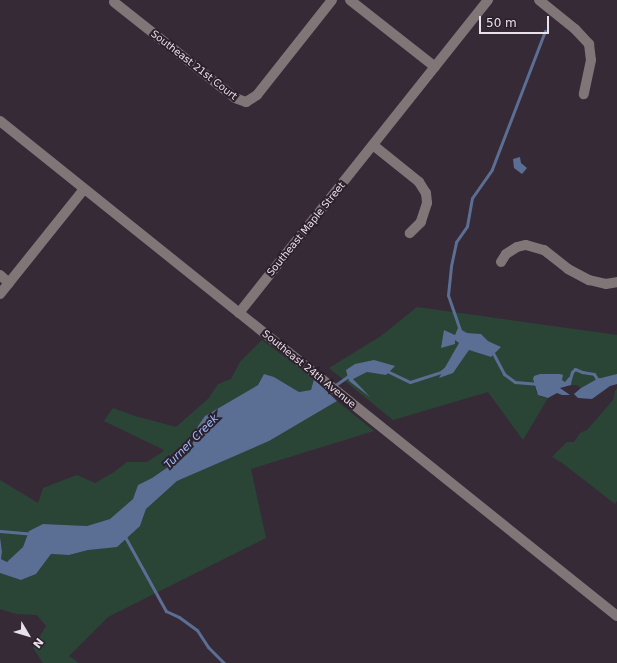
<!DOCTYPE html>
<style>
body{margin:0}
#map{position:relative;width:617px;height:663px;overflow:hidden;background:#362a37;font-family:"DejaVu Sans",sans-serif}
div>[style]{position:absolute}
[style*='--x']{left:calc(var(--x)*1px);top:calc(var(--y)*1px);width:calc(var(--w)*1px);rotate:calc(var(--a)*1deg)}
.green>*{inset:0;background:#2a4536}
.water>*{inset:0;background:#5b6f94}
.stream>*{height:3px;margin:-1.5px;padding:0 1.5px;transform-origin:1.5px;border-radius:1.5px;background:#5b6f94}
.minor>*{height:10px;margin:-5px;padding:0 5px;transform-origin:5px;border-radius:5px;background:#807678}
span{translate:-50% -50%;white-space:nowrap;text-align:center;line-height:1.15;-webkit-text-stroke:4px #2c202d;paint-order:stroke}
.street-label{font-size:10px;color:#e9e1e9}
.water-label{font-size:11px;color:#9ebefb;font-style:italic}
.north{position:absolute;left:8px;top:615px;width:40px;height:40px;-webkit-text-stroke:3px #2c202d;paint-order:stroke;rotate:128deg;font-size:11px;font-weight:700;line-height:16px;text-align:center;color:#e9e1e9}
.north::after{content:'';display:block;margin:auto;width:14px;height:18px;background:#e9e1e9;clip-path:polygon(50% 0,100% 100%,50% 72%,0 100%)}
.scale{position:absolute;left:479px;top:16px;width:70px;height:18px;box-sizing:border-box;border:2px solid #e9e1e9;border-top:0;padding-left:5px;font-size:12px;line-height:14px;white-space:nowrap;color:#e9e1e9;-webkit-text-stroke:3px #2c202d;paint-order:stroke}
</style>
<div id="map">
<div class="green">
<i style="clip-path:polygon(evenodd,417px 307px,617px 335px,617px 374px,597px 379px,581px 388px,577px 385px,571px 385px,571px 377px,565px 382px,562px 380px,560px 374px,540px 374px,533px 379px,536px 392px,542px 397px,548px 398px,523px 440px,488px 392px,393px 420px,329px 368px,381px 336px,417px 307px,444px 330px,455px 335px,467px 333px,481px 334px,488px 341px,501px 347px,491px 357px,469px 350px,458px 366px,440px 377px,460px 343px,444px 330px,417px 307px,374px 360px,386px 375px,367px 372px,352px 379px,368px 395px,349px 381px,374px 360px)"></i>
<i style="clip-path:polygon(262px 340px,314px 379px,311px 390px,299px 392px,274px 377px,264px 374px,258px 385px,205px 416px,198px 426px,190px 452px,152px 478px,138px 485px,133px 499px,110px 519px,87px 526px,43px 524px,29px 531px,23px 547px,8px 562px,1px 559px,2px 552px,0 537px,0 480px,38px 503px,43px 488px,77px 475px,95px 483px,114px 472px,127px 462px,147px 462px,161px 453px,164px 450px,104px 421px,113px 408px,135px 416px,176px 427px,209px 398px,218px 384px,231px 379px,240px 362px)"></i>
<i style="clip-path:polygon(617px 388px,617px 501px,615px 504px,561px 462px,552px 457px,567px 442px,574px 442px,580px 433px,587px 430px,613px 400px,615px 391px)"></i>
<i style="clip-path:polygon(337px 401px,374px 431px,251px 469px,266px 538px,108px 617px,69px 656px,79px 663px,43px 663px,33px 648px,46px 626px,37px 615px,16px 614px,0 609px,0 573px,21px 580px,36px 574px,51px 554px,69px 555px,88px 550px,140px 526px,146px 509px,177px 481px,269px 441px)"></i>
</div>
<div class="water">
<i style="clip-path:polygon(520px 157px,521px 163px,527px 168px,522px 174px,514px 168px,513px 159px)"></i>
<i style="clip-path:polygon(458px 328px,467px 333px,481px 334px,488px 341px,501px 347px,491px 357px,469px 350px,453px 373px,439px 378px,459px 343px,455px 340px,455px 344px,441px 348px,444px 330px,455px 335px)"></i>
<i style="clip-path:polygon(374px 360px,395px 366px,386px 375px,367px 372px,353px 379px,370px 397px,349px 381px,346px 370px,355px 364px)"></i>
<i style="clip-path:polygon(264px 374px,274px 377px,299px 392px,311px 390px,314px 379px,337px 401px,269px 441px,177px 481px,146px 509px,140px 526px,117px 547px,88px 550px,69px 555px,51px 554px,36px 574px,21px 580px,0 573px,0 537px,2px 552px,1px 559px,7px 562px,23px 547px,29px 531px,43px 524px,87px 526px,110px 519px,133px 499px,138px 485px,152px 478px,190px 452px,198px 426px,205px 416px,258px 385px)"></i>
<i style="clip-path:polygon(540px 374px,560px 374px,563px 375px,562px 380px,565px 382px,569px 377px,572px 378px,571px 385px,560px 388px,570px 395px,562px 395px,557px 393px,548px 398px,538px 395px,533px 379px,534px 376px)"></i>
<i style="clip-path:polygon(617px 374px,617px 384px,610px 386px,592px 399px,578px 398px,574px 394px,581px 388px,597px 379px)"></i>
</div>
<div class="stream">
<i style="--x:461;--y:333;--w:40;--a:-108.9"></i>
<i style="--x:448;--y:295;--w:29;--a:-84"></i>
<i style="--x:451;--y:266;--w:25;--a:-78"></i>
<i style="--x:456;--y:242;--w:19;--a:-55"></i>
<i style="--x:467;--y:226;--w:28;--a:-80"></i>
<i style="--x:472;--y:198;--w:35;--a:-55"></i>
<i style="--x:492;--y:169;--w:148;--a:-69"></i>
<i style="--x:493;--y:353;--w:24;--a:62"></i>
<i style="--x:504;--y:374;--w:14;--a:36"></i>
<i style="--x:515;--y:382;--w:24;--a:5"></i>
<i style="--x:387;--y:371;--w:25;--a:26"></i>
<i style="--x:410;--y:382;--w:33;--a:-18"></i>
<i style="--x:441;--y:372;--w:8;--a:-40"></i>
<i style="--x:570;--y:379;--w:7;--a:-74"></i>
<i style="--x:572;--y:372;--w:4;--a:-45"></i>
<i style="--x:575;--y:369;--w:8;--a:23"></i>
<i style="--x:582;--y:372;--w:12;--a:9"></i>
<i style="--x:594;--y:374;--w:6;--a:59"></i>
<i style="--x:597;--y:379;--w:5;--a:11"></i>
<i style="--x:334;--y:386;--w:21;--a:-35"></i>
<i style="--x:0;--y:531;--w:32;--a:5"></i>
<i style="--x:124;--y:535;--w:87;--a:61.1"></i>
<i style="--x:166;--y:611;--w:14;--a:25"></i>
<i style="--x:179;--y:617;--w:22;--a:36"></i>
<i style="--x:197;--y:630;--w:20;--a:57"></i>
<i style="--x:208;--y:647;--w:23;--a:45"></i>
</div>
<div class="minor">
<i style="--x:350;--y:0;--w:108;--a:38.2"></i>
<i style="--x:539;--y:0;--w:46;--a:38.9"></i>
<i style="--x:575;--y:29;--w:21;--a:47"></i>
<i style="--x:589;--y:44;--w:16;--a:83"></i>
<i style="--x:591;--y:60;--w:35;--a:102"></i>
<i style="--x:114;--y:2;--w:154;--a:38.4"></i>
<i style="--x:235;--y:98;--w:12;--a:20"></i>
<i style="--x:246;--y:102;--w:13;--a:-32"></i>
<i style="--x:257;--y:95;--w:121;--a:-51.7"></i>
<i style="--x:0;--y:121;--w:791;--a:38.74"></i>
<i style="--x:373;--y:145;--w:59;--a:38.8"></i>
<i style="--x:419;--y:182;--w:13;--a:58"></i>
<i style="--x:426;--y:193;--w:10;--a:84"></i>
<i style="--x:427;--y:203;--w:20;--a:108"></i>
<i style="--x:421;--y:222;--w:16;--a:135"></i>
<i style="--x:501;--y:262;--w:9;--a:-58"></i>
<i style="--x:506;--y:254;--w:13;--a:-32"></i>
<i style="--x:517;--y:247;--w:9;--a:-13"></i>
<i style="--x:526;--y:245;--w:19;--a:16"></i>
<i style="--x:544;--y:250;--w:31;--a:38"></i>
<i style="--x:568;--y:269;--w:24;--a:28"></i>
<i style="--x:589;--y:280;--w:17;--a:13"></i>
<i style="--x:606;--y:284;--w:11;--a:-10"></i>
<i style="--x:0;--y:275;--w:12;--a:42"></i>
<i style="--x:0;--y:294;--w:134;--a:-51.3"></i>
<i style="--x:239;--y:313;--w:400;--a:-51.5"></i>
</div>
<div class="street-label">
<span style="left:194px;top:65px;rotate:38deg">Southeast 21st Court</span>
<span style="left:306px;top:229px;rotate:-51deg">Southeast Maple Street</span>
<span style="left:309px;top:369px;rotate:39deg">Southeast 24th Avenue</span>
</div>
<div class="water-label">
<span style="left:192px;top:442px;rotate:-45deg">Turner Creek</span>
</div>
<div class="north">N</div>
<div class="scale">50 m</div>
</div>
